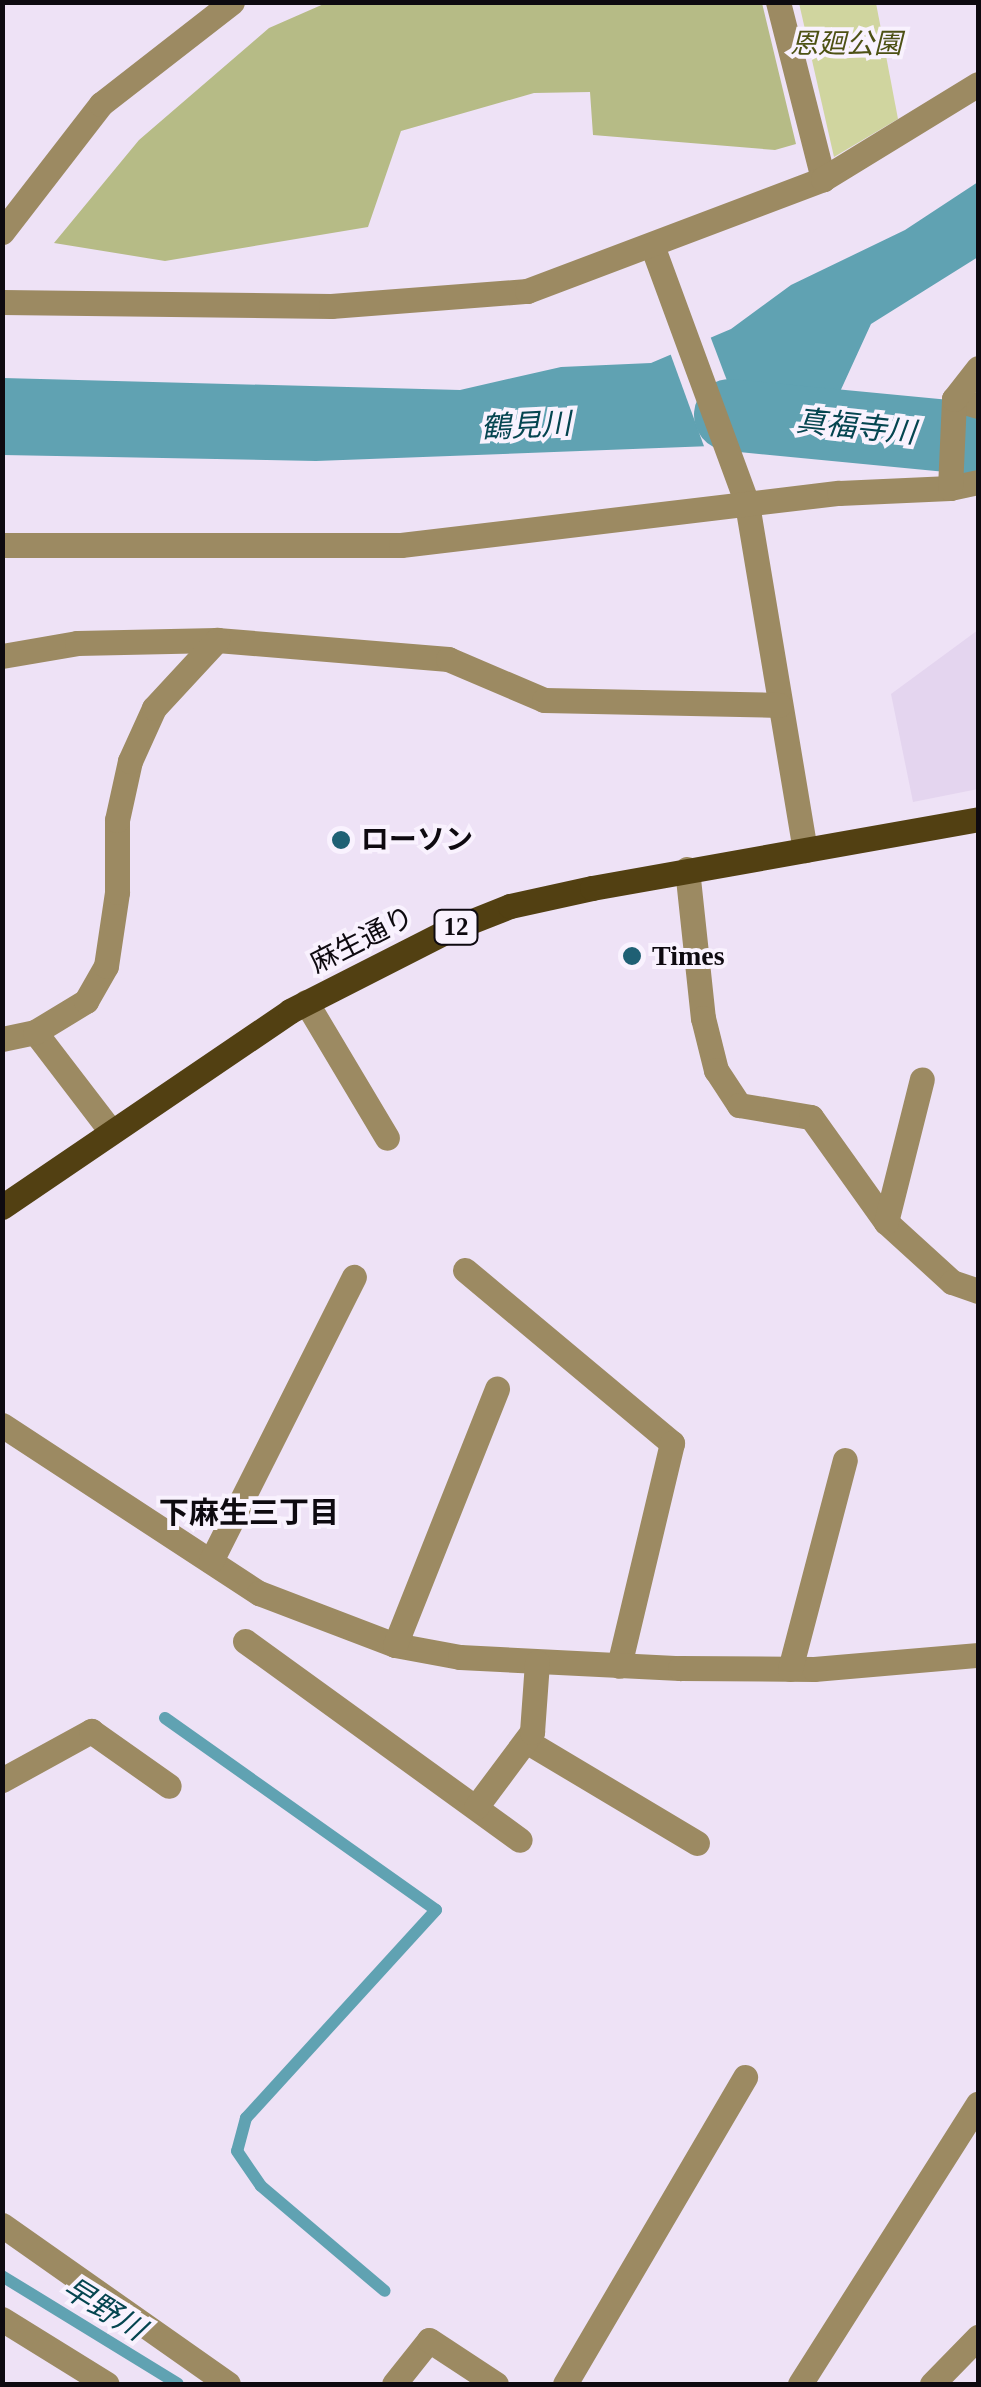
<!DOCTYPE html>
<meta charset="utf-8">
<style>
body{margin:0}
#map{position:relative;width:981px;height:2387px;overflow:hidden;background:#eee2f6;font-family:"Times New Roman","Noto Sans JP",serif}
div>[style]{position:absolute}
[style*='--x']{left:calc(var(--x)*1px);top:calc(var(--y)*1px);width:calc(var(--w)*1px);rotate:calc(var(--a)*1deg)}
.built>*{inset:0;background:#e4d5ef}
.green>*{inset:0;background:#d0d59f}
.forest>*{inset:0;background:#b6bb86}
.water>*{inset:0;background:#60a2b2}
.pier>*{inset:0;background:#eee2f6}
.stream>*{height:12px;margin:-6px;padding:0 6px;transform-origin:6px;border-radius:6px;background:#60a2b2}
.river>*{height:72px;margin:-36px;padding:0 36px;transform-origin:36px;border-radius:36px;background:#60a2b2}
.minor>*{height:25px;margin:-12.5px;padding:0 12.5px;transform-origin:12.5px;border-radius:12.5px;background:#9c8a62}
.major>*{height:25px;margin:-12.5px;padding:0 12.5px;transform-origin:12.5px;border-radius:12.5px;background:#524012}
.dots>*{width:28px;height:28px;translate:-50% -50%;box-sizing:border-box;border:5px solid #f9f2fe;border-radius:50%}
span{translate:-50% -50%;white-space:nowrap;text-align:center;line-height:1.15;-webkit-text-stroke:8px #f9f2fe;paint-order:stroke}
.shield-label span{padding:2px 8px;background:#f9f2fe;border:2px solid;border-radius:8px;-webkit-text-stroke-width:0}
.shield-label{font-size:25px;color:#0e0a10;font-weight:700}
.park-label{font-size:28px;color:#4d5114;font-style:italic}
.poi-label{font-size:28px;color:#0e0a10;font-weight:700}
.left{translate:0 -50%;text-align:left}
.street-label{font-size:28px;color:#0e0a10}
.water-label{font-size:30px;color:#054550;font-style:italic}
.neighbourhood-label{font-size:30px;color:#0e0a10;font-weight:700}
.frame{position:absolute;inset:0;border:5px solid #0e0a10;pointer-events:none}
</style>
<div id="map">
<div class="built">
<i style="clip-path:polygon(978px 630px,978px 789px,913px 802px,891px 694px)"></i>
</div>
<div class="green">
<i style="clip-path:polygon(799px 3px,876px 3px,898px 119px,834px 157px)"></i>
</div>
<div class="forest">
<i style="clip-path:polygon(326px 3px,762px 3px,796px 144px,775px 150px,593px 135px,590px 92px,534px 93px,401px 131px,368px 227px,165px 261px,54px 243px,139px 140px,269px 28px)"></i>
</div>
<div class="water">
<i style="clip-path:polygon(978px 182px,978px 257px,871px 324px,817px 442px,316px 461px,3px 455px,3px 378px,460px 390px,561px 367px,651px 363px,731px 329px,791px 285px,905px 230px)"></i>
</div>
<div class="pier">
<i style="clip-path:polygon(709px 333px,752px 447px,705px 449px,669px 350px)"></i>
</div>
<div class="stream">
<i style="--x:165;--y:1718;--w:332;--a:35.3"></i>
<i style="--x:436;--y:1910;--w:282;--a:132.4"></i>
<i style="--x:246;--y:2118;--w:34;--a:105"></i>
<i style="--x:237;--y:2151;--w:42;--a:55.6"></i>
<i style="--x:261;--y:2186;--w:162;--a:40.3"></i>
<i style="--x:2;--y:2276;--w:206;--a:31.5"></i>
</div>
<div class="river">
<i style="--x:730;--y:415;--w:249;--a:5.5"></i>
</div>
<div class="minor">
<i style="--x:778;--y:2;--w:183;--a:75.7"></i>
<i style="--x:2;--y:232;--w:162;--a:-52.3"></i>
<i style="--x:101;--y:104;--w:166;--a:-37.9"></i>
<i style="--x:653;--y:248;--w:273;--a:69.8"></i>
<i style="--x:747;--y:504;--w:351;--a:80.5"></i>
<i style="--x:2;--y:302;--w:329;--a:0.7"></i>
<i style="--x:331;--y:306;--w:197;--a:-4.4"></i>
<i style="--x:527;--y:291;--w:316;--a:-20.7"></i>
<i style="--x:823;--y:179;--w:182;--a:-31.5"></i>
<i style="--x:954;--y:399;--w:25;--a:16"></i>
<i style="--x:950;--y:488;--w:29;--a:-12"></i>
<i style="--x:2;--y:545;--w:399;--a:0"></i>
<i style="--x:401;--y:545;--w:441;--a:-6.8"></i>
<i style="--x:839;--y:493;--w:111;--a:-2.6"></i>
<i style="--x:950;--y:488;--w:89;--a:-87.4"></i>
<i style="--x:954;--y:399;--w:39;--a:-52"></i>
<i style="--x:2;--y:656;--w:76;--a:-9.8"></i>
<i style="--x:77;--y:643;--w:140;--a:-1.2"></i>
<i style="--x:217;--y:640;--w:232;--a:4.7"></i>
<i style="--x:448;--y:659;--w:104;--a:23.1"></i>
<i style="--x:544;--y:700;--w:235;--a:1.2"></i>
<i style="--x:687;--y:869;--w:150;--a:83.9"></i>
<i style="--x:703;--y:1018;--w:54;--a:76"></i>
<i style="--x:716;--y:1070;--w:42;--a:56.7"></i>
<i style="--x:739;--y:1105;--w:73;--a:9.5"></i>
<i style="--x:811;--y:1117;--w:129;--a:54.5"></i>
<i style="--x:886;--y:1222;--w:89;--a:42.3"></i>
<i style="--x:952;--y:1282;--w:28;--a:19"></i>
<i style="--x:306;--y:1002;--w:158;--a:59.2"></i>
<i style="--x:35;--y:1032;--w:123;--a:52.6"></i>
<i style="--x:2;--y:1039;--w:34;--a:-12"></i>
<i style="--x:35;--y:1032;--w:60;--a:-31.3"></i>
<i style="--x:86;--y:1001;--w:40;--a:-60.3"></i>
<i style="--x:106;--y:966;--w:75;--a:-81.5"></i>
<i style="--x:117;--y:892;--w:72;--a:-90"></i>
<i style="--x:117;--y:820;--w:60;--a:-77.6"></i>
<i style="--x:130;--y:761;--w:58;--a:-65.6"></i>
<i style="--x:154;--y:708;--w:93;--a:-47.2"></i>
<i style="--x:886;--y:1222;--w:147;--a:-75.9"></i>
<i style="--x:465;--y:1270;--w:270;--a:39.9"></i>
<i style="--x:672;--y:1443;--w:229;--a:103.4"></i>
<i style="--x:2;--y:1425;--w:307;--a:33.2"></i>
<i style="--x:259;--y:1593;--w:146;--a:20.9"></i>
<i style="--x:395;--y:1645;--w:66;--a:10.5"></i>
<i style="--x:460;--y:1657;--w:220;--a:2.9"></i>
<i style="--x:680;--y:1668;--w:134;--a:0.4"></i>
<i style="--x:814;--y:1669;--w:165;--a:-4.9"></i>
<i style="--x:211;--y:1561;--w:318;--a:-63.3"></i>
<i style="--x:245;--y:1641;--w:339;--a:35.9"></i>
<i style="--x:395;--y:1645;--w:276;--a:-68.3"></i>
<i style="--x:790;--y:1669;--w:216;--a:-75.3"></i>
<i style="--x:526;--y:1741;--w:199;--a:30.8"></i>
<i style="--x:2;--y:1780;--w:102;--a:-28.8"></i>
<i style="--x:91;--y:1731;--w:95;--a:35.2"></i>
<i style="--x:476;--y:1807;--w:94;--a:-53.3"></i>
<i style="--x:532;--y:1732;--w:70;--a:-85.9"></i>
<i style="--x:2;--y:2225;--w:276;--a:35.1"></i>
<i style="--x:2;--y:2319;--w:123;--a:31.8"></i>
<i style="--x:394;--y:2384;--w:56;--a:-51.5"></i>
<i style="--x:429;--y:2340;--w:80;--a:33.3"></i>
<i style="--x:565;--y:2384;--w:356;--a:-59.6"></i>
<i style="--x:800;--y:2384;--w:332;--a:-57.6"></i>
<i style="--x:932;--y:2384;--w:66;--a:-45.6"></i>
</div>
<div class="major">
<i style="--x:2;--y:1207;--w:348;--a:-34.2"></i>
<i style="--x:290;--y:1011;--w:176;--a:-27"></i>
<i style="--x:447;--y:931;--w:68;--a:-21.6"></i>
<i style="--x:510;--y:906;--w:84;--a:-12.4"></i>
<i style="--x:592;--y:888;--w:392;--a:-10.1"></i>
</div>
<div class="dots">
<i style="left:341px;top:840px;background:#1f6074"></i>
<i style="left:632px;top:956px;background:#1f6074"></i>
</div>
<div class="shield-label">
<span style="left:456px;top:927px">12</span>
</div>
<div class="park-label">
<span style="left:846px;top:44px">恩廻公園</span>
</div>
<div class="poi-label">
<span class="left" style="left:361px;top:840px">ローソン</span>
<span class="left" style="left:652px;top:956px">Times</span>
</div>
<div class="street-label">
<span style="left:362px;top:940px;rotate:-27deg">麻生通り</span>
</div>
<div class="water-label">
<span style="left:526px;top:426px;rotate:-3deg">鶴見川</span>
<span style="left:856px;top:427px;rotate:6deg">真福寺川</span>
<span style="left:104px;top:2309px;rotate:32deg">早野川</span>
</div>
<div class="neighbourhood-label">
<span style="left:249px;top:1513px">下麻生三丁目</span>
</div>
<div class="frame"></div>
</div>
